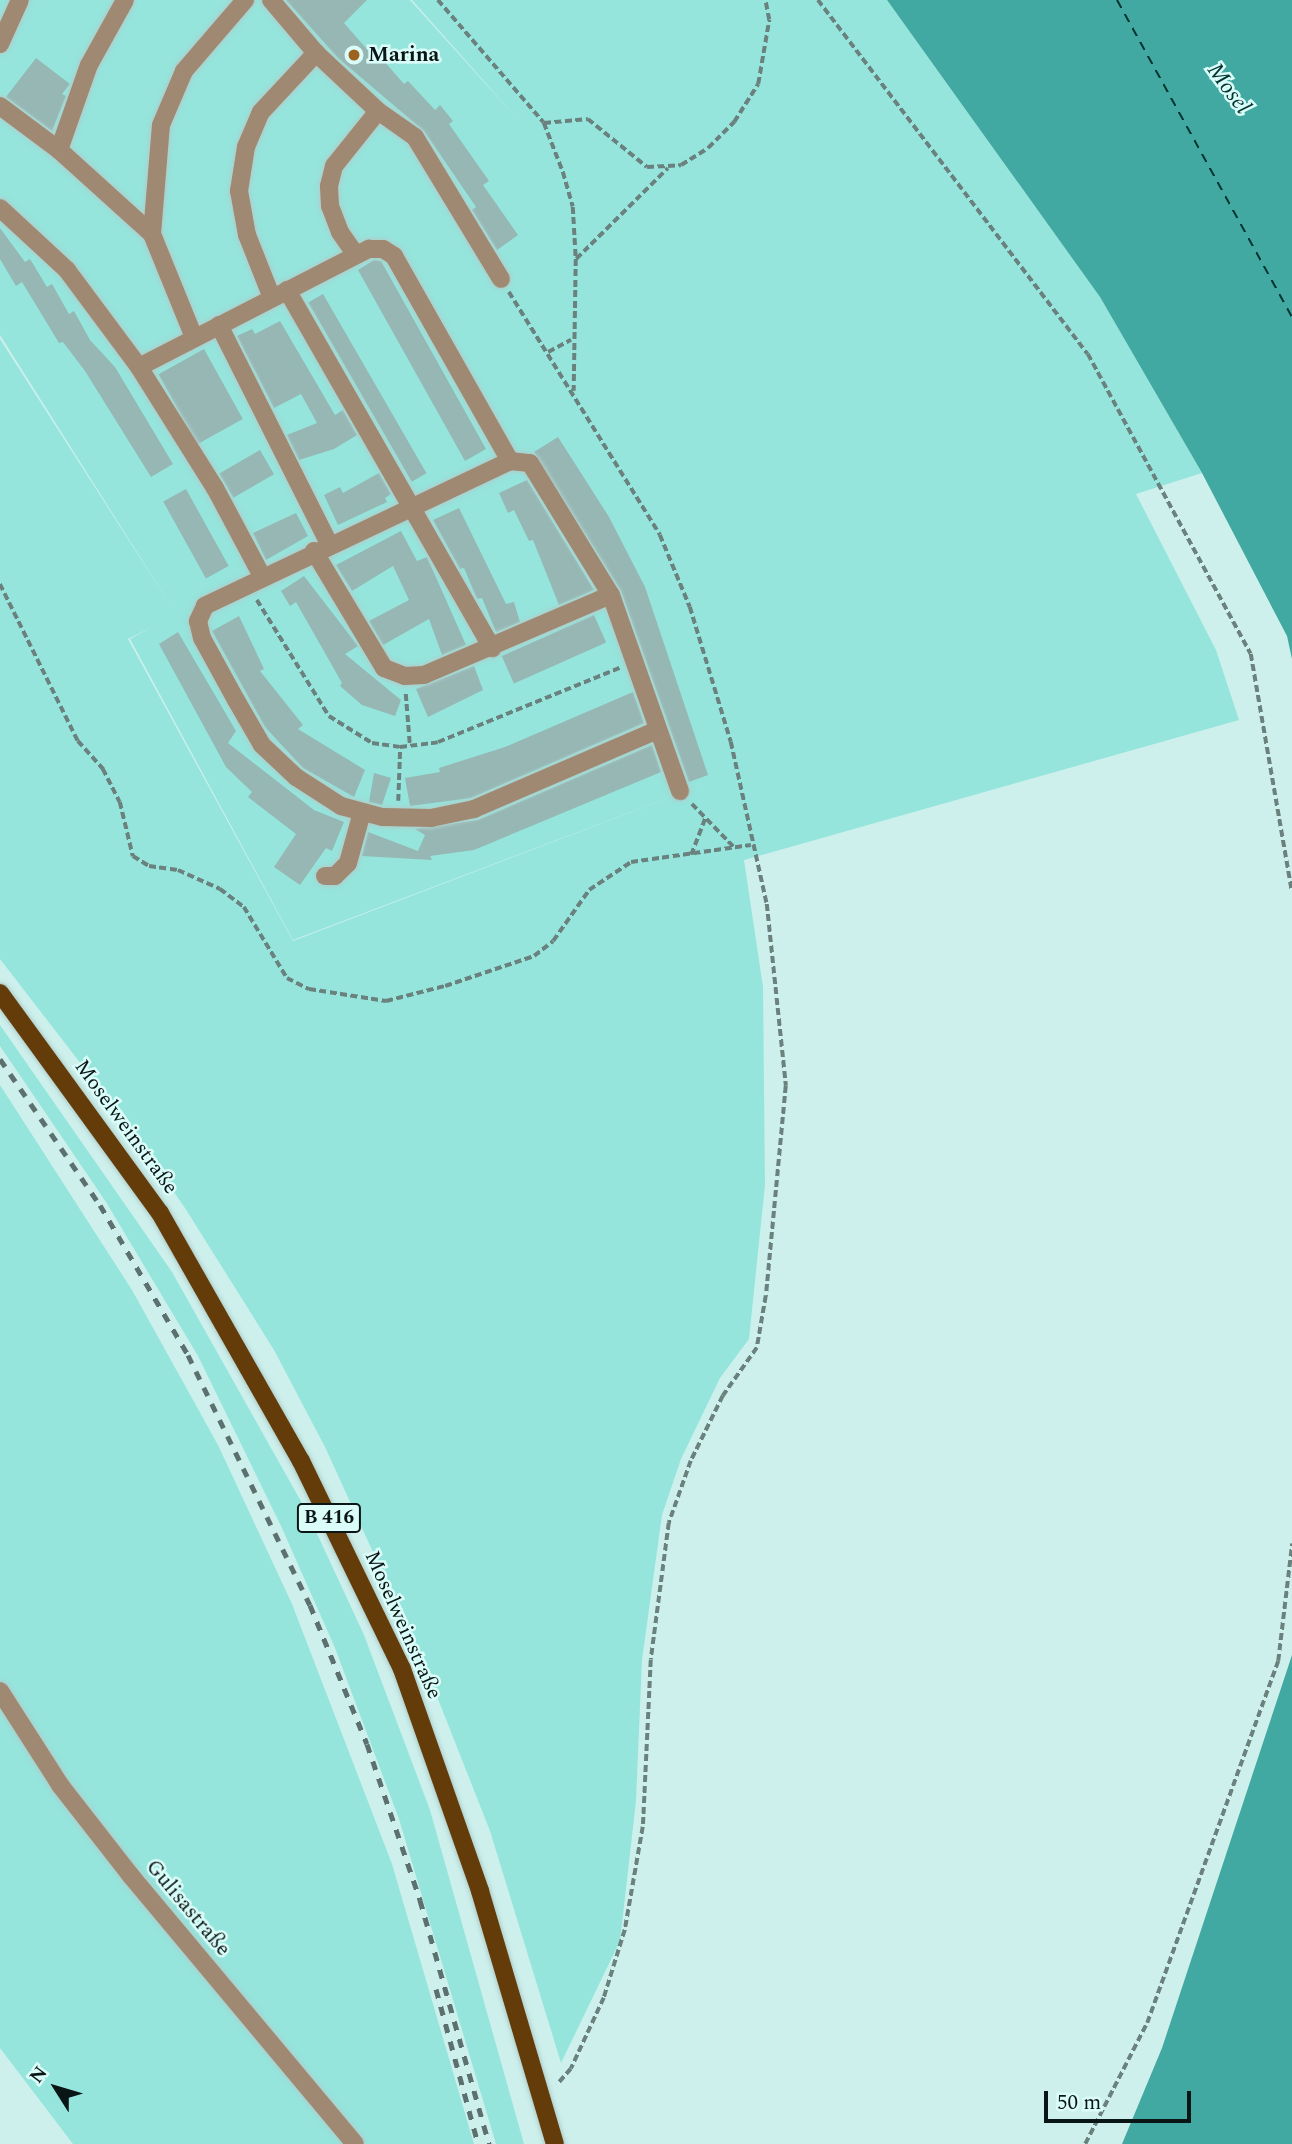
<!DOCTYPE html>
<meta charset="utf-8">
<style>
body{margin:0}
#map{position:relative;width:1292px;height:2144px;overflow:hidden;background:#cef0ec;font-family:Spectral,serif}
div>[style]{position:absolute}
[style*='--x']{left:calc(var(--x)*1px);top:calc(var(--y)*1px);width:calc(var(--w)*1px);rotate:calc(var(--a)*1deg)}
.green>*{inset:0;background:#95e5dd}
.water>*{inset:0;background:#41a9a1}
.ferry>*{height:2px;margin-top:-1px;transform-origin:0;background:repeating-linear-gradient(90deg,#023532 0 9px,transparent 0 16px)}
.building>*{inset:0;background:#96b7b4;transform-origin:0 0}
.path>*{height:3.5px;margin-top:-1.75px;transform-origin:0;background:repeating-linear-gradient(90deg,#6a817e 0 7px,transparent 0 10.5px)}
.roads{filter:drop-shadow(0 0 2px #afcdca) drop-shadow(0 0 2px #afcdca)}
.minor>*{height:18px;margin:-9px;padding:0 9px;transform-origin:9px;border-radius:9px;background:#a08973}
.major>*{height:18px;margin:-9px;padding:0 9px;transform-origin:9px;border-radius:9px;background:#633c0a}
.rail>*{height:5px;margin-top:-2.5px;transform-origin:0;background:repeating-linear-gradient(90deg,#5c716f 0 9px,transparent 0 18px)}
.dots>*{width:19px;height:19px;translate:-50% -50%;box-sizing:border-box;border:4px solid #dbfdf9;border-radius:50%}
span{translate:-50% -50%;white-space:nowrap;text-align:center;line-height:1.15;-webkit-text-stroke:5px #dbfdf9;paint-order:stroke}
.shield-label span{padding:2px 5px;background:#dbfdf9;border:2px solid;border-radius:5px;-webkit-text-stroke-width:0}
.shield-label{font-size:19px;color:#0a1615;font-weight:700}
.poi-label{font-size:21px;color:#0a1615;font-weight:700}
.left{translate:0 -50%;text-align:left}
.street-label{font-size:21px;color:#0a1615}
.water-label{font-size:23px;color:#023532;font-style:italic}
.north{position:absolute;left:21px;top:2053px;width:70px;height:70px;-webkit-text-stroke:5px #dbfdf9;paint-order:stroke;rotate:307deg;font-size:19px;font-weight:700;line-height:28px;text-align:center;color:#0a1615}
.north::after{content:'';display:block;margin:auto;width:24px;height:32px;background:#0a1615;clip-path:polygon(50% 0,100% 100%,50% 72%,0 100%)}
.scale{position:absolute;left:1044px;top:2091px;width:147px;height:32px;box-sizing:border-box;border:4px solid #0a1615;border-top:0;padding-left:9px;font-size:21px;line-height:24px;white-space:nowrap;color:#0a1615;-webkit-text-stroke:5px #dbfdf9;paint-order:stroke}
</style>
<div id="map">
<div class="green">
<i style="clip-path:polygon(evenodd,0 0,410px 0,521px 123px,412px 0,887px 0,1100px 297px,1202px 473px,1136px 494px,1216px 650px,1239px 720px,744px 860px,763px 987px,765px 1185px,749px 1339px,720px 1378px,681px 1459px,662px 1515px,642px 1660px,636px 1801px,620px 1941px,561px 2063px,490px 1831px,425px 1666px,325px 1447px,274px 1350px,185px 1208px,122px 1117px,0 959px,0 339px,176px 614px,0 335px,0 0,152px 627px,130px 639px,293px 940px,713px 781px,293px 941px,128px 639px,152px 627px)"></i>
<i style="clip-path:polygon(0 1025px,172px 1272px,307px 1512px,364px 1635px,430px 1810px,524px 2144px,496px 2144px,399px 1819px,335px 1648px,281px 1526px,198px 1356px,106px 1202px,0 1046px)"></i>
<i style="clip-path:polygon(0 1085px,132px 1290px,218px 1445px,292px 1604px,392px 1864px,474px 2144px,73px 2144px,0 2048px)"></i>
</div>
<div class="water">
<i style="clip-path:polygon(887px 0,1292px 0,1292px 659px,1287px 636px,1202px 473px,1100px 297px)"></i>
<i style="clip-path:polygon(1292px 1655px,1292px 2144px,1122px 2144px,1162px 2048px)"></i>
</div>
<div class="ferry">
<i style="--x:1117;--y:0;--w:362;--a:61.1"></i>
</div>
<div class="building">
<i style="clip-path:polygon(286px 0,367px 0,344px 23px,379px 63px,383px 60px,404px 84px,408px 81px,435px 110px,440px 105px,453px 121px,449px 124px,489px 181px,483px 185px,518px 235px,497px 250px,472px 210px,476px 207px,424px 131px,338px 58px)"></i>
<i style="clip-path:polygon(36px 58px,70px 84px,62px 94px,66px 96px,52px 131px,6px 97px)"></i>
<i style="clip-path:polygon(0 228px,25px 262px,30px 259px,47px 287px,52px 284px,69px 314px,74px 311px,90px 340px,115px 367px,173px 464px,151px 477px,85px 371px,63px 342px,59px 343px,22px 282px,16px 286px,0 259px)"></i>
<i style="clip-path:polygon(374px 260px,381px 261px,486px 449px,465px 461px,358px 270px)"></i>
<i style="left:323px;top:294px;width:207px;height:17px;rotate:60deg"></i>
<i style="clip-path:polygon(280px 321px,335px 415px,343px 410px,357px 435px,334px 449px,299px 460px,287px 435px,317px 423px,301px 394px,274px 408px,237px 336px,252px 329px,255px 334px)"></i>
<i style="left:204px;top:349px;width:80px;height:52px;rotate:61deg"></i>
<i style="clip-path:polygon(558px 437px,609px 517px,645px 587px,708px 775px,689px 782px,621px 591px,534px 452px)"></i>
<i style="left:260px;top:450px;width:28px;height:47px;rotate:60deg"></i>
<i style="clip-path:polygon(379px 473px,391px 494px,385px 498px,387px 502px,338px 525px,324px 495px,340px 487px,343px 493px)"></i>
<i style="clip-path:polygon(527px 480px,594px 590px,559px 605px,533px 540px,529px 541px,514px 510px,508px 513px,499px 493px)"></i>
<i style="left:186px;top:489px;width:88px;height:26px;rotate:61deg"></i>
<i style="clip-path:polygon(459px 508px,506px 604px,514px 602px,520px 622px,496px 632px,482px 598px,477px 599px,464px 568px,460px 569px,433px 520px)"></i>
<i style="clip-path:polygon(296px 513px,308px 536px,266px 560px,253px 533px)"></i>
<i style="clip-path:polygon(401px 531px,417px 561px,427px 557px,466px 645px,442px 655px,429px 619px,383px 645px,369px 621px,409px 600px,393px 566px,352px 591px,336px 565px)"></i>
<i style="clip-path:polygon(304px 576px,358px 646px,345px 654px,401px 700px,395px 716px,362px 705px,340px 686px,342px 683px,296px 602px,290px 606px,281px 591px)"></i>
<i style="left:594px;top:615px;width:30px;height:101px;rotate:66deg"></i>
<i style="clip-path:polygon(239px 616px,264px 669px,260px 671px,303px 725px,298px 729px,365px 770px,354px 797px,303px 768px,265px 727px,212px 631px)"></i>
<i style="clip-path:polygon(178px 632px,236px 731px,228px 743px,314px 810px,344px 822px,332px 851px,326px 848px,300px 885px,274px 867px,296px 834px,248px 797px,252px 792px,226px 767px,159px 644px)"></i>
<i style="clip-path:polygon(474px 666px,483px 690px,428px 717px,416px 689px)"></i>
<i style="clip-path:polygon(633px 692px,644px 723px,471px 798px,410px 806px,405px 778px,440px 772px,439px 768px,505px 747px)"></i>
<i style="clip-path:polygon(652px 745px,661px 772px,474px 850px,430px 856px,432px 860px,362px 856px,368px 832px,418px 851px,425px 835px,415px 829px,478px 820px)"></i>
<i style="clip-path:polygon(374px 773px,391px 778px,382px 805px,369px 802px)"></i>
</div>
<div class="path">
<i style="--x:438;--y:0;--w:162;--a:49.2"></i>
<i style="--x:544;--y:123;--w:53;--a:68.8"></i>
<i style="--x:563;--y:172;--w:36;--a:74"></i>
<i style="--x:573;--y:207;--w:52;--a:86.7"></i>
<i style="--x:576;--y:259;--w:132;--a:90.9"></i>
<i style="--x:818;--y:0;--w:445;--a:52.7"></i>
<i style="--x:1088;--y:354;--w:341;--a:61.5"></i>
<i style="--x:1251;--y:654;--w:241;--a:80.2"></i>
<i style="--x:544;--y:123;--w:44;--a:-5.2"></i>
<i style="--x:588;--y:119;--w:76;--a:39.1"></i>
<i style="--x:647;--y:167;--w:34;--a:-3"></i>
<i style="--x:681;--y:165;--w:32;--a:-32"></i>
<i style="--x:708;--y:148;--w:37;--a:-45"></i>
<i style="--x:734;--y:122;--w:45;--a:-57.7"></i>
<i style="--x:758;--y:84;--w:65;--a:-80.2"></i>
<i style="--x:769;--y:20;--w:20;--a:-101"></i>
<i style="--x:576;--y:259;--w:129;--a:-44.7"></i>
<i style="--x:509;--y:292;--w:286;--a:58.1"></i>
<i style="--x:660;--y:535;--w:78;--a:67.4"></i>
<i style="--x:690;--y:607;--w:141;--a:73.1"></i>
<i style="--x:731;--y:742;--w:166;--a:77.5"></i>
<i style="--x:767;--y:904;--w:183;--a:84"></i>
<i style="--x:786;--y:1086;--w:211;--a:95.4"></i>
<i style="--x:766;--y:1296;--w:53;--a:99.8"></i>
<i style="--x:757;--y:1348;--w:59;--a:125.3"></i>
<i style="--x:723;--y:1396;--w:72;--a:116.2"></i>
<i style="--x:691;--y:1461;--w:66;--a:109.5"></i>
<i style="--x:669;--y:1523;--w:138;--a:97.5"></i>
<i style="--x:651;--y:1660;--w:167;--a:92.7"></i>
<i style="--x:643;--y:1827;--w:105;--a:99.9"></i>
<i style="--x:625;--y:1930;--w:71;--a:107.2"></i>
<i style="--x:604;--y:1998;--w:78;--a:114.9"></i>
<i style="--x:571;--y:2069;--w:21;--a:131"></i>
<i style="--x:548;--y:352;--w:26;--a:-28"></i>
<i style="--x:0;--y:584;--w:175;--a:63.6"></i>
<i style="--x:78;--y:741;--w:38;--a:48"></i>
<i style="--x:103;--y:769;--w:37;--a:63"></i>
<i style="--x:120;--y:802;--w:56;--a:76.5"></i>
<i style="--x:133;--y:856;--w:19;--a:32"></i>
<i style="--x:149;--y:866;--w:29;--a:8"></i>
<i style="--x:178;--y:870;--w:46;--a:24.3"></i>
<i style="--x:220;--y:889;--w:30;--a:37"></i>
<i style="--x:244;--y:907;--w:83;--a:58.8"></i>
<i style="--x:287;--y:978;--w:25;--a:27"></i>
<i style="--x:309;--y:989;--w:78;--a:8.9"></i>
<i style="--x:386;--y:1001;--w:61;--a:-14.3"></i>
<i style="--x:445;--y:986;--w:94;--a:-18.6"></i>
<i style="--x:534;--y:956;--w:24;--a:-38"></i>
<i style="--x:553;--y:941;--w:62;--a:-54.8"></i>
<i style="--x:589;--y:890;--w:50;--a:-33.7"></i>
<i style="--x:631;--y:862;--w:121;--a:-8.1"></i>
<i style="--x:257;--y:600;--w:137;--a:58.2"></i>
<i style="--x:329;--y:716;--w:51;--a:32.1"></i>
<i style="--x:372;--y:743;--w:28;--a:8"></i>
<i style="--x:400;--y:747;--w:38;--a:-7"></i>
<i style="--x:438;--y:742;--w:196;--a:-22.2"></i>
<i style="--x:406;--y:694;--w:50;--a:85.4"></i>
<i style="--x:398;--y:801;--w:54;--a:-87.9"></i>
<i style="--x:692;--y:804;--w:62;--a:45.7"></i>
<i style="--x:691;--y:855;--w:40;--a:-69"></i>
<i style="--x:1085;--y:2144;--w:136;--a:-62.9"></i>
<i style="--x:1147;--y:2023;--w:385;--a:-70.1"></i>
<i style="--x:1278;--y:1661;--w:118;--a:-83.2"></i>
</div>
<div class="roads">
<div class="minor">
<i style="--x:271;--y:0;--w:70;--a:49.7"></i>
<i style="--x:316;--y:53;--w:85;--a:43.1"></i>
<i style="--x:378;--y:111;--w:45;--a:35.1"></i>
<i style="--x:415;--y:137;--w:166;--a:58.8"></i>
<i style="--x:0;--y:44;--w:48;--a:-65.6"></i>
<i style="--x:0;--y:106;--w:74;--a:36.7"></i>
<i style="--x:59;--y:150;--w:125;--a:42.1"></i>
<i style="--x:59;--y:150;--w:90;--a:-70.6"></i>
<i style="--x:89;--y:65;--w:74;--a:-61"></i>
<i style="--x:0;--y:208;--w:91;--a:42.8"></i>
<i style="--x:67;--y:270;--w:121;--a:53.4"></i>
<i style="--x:139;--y:367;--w:143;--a:57.9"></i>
<i style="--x:215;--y:488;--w:100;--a:61.9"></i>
<i style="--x:356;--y:255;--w:28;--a:-125"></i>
<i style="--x:340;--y:232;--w:28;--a:-111"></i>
<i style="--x:330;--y:206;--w:20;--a:-93"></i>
<i style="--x:329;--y:186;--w:21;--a:-76"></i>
<i style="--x:334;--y:166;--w:70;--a:-51.3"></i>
<i style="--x:287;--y:290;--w:413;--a:60.2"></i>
<i style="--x:272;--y:298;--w:68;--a:-111.6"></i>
<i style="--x:247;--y:235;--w:45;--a:-100.3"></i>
<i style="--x:239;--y:191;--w:45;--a:-81"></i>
<i style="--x:246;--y:147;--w:38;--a:-67"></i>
<i style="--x:261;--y:112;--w:81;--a:-47"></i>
<i style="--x:219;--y:325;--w:247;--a:63.3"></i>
<i style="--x:193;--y:335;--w:109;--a:-112.1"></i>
<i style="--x:152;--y:234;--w:109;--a:-85.3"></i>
<i style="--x:161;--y:125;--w:59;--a:-66.9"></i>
<i style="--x:184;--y:71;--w:94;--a:-49.3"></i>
<i style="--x:139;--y:367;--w:259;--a:-27.2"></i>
<i style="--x:369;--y:249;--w:14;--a:0"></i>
<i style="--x:383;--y:249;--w:13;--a:32"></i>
<i style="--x:394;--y:256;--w:236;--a:60.5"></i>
<i style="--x:510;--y:461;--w:20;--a:6"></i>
<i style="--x:530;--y:463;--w:155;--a:58.5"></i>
<i style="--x:611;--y:595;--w:208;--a:70.6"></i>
<i style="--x:510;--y:461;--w:338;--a:154.6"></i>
<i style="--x:205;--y:606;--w:17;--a:115"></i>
<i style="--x:198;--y:621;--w:17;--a:77"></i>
<i style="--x:202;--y:638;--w:71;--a:61.3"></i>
<i style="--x:236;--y:700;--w:52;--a:60"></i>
<i style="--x:262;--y:745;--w:47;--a:43.3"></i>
<i style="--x:296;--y:777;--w:54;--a:32.8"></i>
<i style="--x:341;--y:806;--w:42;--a:15"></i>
<i style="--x:382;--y:817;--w:49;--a:1.2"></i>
<i style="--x:431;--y:818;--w:44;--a:-11.8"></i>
<i style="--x:474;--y:809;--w:199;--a:-23.3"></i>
<i style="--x:314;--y:551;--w:136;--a:59.1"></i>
<i style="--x:384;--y:668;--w:22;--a:21"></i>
<i style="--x:405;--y:676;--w:19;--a:-3"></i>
<i style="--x:424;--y:675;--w:203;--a:-23.2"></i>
<i style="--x:325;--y:876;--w:10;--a:0"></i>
<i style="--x:335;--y:876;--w:18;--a:-45"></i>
<i style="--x:348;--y:863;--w:53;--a:-74.6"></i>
<i style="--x:0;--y:1691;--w:112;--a:57.4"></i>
<i style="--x:60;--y:1785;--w:115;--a:52"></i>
<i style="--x:131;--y:1876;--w:349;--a:50.1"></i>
</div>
<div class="major">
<i style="--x:0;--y:993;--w:272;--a:54"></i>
<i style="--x:160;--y:1213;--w:285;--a:60.4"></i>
<i style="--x:301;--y:1461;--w:231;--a:64.1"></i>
<i style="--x:402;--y:1669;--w:235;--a:70.6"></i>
<i style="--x:480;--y:1891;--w:264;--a:73.5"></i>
</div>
</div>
<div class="rail">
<i style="--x:0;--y:1059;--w:177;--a:55.6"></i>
<i style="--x:100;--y:1205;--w:174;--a:59.6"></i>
<i style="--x:188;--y:1355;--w:278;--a:64"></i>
<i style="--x:310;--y:1605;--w:150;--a:67.7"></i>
<i style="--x:367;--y:1744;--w:165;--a:71.2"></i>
<i style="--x:420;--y:1900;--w:254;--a:74.2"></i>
<i style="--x:436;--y:1989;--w:161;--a:74.8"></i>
</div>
<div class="dots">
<i style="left:354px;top:55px;background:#9b631f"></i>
</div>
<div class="shield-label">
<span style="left:329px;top:1518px">B 416</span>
</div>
<div class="poi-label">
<span class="left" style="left:368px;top:55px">Marina</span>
</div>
<div class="street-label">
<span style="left:126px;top:1127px;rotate:54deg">Moselweinstraße</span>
<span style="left:403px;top:1625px;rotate:66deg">Moselweinstraße</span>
<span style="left:188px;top:1908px;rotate:50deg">Gulisastraße</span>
</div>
<div class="water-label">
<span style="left:1228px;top:89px;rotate:54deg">Mosel</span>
</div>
<div class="north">N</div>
<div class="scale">50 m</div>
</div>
